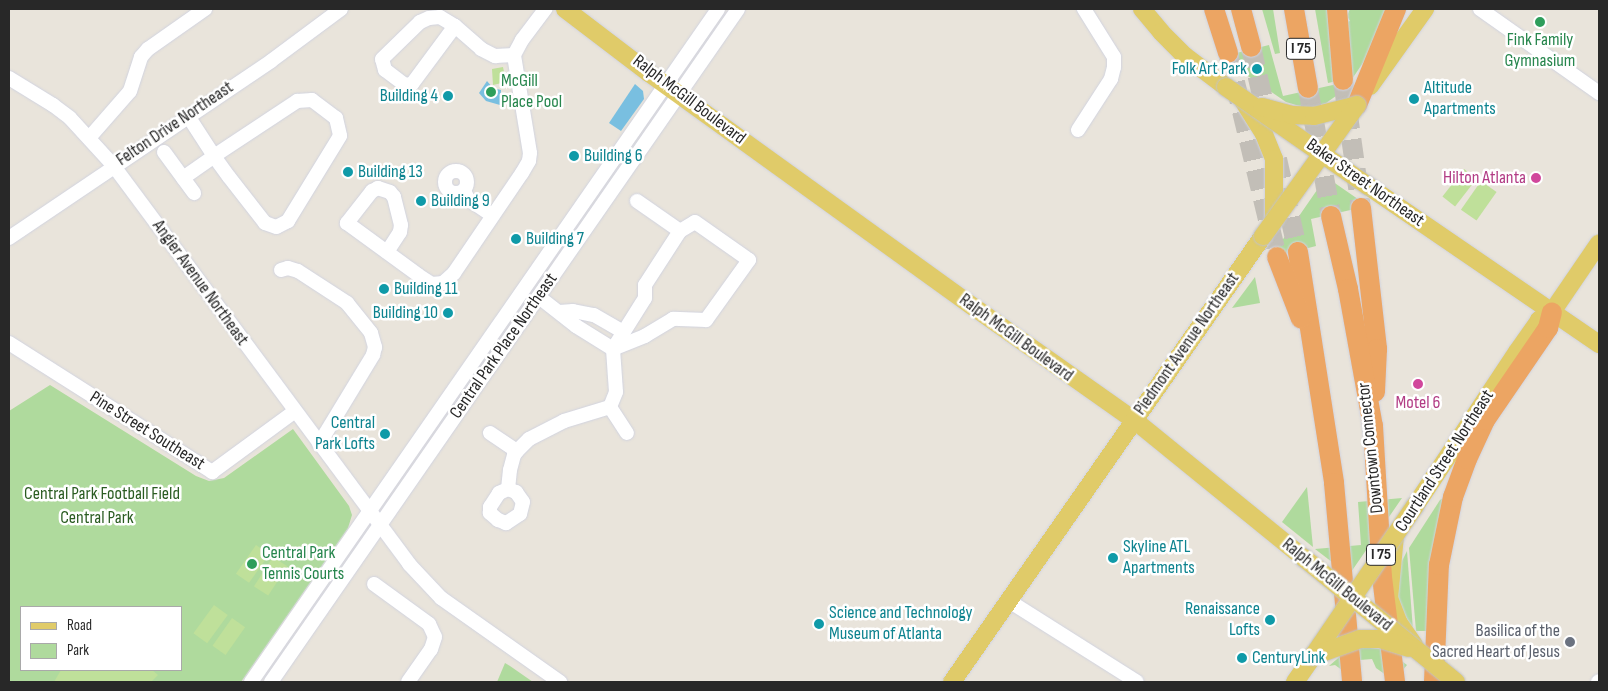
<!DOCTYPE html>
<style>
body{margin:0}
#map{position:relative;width:1608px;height:691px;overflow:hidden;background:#e9e4db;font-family:"Sofia Sans Condensed",sans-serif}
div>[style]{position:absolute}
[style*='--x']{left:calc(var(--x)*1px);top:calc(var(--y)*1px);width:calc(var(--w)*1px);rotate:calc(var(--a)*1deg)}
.green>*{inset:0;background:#afda9d}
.pitch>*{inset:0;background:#bfe09a;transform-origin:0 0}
.water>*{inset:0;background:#79bfe0}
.highway-tunnel>*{height:20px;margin-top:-10px;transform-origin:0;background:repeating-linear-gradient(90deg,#c2beb7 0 20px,transparent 0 30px)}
.roads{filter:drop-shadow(0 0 1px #d1d3df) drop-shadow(0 0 1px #d1d3df)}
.minor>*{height:14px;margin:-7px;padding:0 7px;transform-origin:7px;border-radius:7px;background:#fff}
.minor>.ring{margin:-7px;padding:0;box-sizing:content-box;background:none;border:14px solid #fff;border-radius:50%}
.major>*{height:18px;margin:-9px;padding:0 9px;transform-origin:9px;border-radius:9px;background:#e0cb69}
.highway>*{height:20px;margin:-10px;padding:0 10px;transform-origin:10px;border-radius:10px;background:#eca563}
.bridges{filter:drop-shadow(0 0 1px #c3c3c3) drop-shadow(0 0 1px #c3c3c3)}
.major-bridge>*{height:18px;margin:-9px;padding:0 9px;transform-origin:9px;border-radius:9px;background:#e0cb69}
.dots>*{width:14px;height:14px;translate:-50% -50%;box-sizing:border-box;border:2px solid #fff;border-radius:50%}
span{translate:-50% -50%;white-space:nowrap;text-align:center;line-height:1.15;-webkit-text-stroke:5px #fff;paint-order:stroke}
.shield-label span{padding:1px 4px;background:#fff;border:1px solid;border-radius:4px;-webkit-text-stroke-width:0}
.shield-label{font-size:16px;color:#282828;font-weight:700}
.leisure-label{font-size:18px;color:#27864d}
.left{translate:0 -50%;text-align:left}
.culture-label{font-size:18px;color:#0d838f}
.right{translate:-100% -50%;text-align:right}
.street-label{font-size:18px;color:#282828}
.hotel-label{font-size:18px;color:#b23c85}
.park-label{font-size:18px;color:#2a5c21}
.worship-label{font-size:18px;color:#5b616d}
.frame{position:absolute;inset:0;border:10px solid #282828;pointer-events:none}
.legend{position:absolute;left:20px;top:606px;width:162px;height:65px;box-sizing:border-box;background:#fff;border:1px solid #a9a9a9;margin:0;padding:6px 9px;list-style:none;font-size:15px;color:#282828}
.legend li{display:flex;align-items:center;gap:10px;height:25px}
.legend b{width:25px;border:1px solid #a9a9a9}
</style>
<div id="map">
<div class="green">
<i style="clip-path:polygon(1262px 9px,1273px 9px,1280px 53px,1275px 54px)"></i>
<i style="clip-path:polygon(1315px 9px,1330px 9px,1337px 81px,1328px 83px)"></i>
<i style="clip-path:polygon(1350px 9px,1392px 9px,1367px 57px,1352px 79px,1347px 22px,1350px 21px,1347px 16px)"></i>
<i style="clip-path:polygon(1269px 45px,1283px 96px,1351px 81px,1343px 91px,1326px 103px,1309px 107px,1296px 105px,1286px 102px,1220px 57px)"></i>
<i style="clip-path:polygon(1326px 177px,1368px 206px,1311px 219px,1316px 246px,1270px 258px)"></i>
<i style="clip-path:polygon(1255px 277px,1260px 303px,1232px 308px)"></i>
<i style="clip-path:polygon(evenodd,50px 385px,196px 476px,209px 481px,224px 478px,293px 429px,349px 506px,352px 515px,348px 528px,241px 682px,9px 682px,9px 411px,50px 385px,21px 607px,181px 607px,181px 670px,21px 670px,21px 607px)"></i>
<i style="clip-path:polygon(1307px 487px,1313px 547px,1282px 522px)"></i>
<i style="clip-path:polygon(1448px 495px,1428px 631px,1416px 631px,1409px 548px,1440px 500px)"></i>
<i style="clip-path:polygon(1402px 498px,1349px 575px,1315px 549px,1361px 545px,1358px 502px)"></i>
<i style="clip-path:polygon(1407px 551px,1413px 630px,1408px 624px,1397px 596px,1400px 565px)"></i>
<i style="clip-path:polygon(1362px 647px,1387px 650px,1407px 665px,1402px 671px,1386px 675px,1376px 668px,1372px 659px,1360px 660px,1342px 670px,1335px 665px,1329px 666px,1344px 653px)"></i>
<i style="clip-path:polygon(505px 663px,510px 666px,533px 682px,497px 682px)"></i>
</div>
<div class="pitch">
<i style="clip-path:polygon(503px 67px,506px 82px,493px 85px,492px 69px)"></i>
<i style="left:1464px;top:169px;width:16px;height:35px;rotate:38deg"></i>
<i style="left:1481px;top:181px;width:19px;height:35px;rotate:35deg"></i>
<i style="left:256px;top:545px;width:16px;height:35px;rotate:35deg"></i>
<i style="left:273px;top:557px;width:17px;height:35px;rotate:33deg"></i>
<i style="left:214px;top:605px;width:17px;height:35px;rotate:36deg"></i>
<i style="left:232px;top:618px;width:16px;height:34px;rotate:35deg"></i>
<i style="clip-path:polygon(61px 670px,152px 670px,158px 675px,151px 682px,54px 682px)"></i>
</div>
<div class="water">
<i style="clip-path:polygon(487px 81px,493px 88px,501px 90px,500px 105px,486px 101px,479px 93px)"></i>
<i style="clip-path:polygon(635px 84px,643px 91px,644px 99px,621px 131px,609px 123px)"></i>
</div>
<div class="highway-tunnel">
<i style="--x:1251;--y:47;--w:81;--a:77.2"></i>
<i style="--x:1228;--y:53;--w:210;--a:76.5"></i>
<i style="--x:1343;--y:80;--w:129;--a:82"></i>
<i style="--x:1308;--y:88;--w:130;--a:79.8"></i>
<i style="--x:1277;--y:159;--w:95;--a:77.3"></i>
</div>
<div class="roads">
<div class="minor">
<i style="--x:1480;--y:9;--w:146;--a:35.2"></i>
<i style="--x:455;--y:26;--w:72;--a:126.6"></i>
<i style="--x:412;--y:84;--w:7;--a:172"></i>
<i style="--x:405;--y:85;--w:25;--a:-143"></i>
<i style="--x:385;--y:70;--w:11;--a:-105"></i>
<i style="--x:382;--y:59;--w:53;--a:-44.2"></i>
<i style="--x:420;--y:22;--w:10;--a:-24"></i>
<i style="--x:429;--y:18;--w:11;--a:-5"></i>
<i style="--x:440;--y:17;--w:17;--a:31"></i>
<i style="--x:455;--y:26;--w:35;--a:41"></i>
<i style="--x:481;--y:49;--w:16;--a:27"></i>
<i style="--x:495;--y:56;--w:19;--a:-3"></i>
<i style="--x:9;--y:78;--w:52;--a:31.5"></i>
<i style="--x:53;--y:105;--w:21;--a:37"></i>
<i style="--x:70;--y:118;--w:64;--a:47.5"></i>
<i style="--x:113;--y:165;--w:497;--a:53.4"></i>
<i style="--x:409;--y:564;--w:47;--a:46.7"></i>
<i style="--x:441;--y:598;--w:146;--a:35.2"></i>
<i style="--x:1078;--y:130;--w:61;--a:-57.1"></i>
<i style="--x:1111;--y:79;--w:12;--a:-76"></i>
<i style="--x:1114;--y:67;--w:10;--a:-90"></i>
<i style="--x:1114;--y:57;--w:57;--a:-122"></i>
<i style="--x:89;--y:138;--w:62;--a:-48.9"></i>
<i style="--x:130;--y:91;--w:36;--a:-72"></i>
<i style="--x:141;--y:57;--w:11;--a:-49"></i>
<i style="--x:148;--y:49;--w:70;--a:-35.1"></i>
<i style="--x:164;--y:152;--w:51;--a:53.8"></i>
<i class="ring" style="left:445px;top:171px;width:8px;height:8px"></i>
<i style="--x:183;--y:178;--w:38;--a:-35"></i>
<i style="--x:214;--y:156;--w:100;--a:-33.5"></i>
<i style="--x:297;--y:101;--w:15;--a:-4"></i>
<i style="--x:312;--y:100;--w:30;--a:37"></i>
<i style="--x:336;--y:118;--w:18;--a:77"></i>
<i style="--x:340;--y:136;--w:100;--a:121.5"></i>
<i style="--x:288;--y:221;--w:13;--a:153"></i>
<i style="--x:276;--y:227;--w:12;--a:-160"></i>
<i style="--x:265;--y:223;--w:58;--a:-128"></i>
<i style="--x:229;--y:177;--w:26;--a:-126"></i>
<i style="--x:214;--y:156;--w:48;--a:-123"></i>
<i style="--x:464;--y:191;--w:9;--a:63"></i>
<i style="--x:468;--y:199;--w:29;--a:34"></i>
<i style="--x:637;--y:201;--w:52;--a:34.9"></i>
<i style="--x:9;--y:238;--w:316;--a:-34"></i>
<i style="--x:271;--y:61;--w:87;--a:-36.6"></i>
<i style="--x:387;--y:252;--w:24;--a:-57"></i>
<i style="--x:400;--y:232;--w:7;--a:-82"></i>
<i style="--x:401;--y:225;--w:29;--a:-104"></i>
<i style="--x:394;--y:197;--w:6;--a:-129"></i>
<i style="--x:390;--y:192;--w:13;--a:-162"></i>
<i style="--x:378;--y:188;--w:7;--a:153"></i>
<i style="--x:372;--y:191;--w:41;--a:128"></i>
<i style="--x:347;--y:223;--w:88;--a:36.2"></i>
<i style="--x:418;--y:275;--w:17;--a:33"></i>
<i style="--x:432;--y:284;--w:11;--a:-5"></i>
<i style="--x:443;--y:283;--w:15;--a:-42"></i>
<i style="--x:454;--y:273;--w:121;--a:-55.8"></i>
<i style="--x:522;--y:173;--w:14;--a:-60"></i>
<i style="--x:529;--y:161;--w:8;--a:-83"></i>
<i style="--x:530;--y:153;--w:99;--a:-99.3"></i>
<i style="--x:514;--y:55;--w:17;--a:-62"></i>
<i style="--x:522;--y:40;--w:39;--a:-53"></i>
<i style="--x:281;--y:270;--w:7;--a:-16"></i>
<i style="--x:288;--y:268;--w:10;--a:17"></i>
<i style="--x:298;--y:271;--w:59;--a:33.1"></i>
<i style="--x:347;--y:303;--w:38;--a:51"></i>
<i style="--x:371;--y:333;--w:15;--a:74"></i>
<i style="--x:375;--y:347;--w:8;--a:104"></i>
<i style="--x:373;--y:355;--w:104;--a:121.2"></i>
<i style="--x:539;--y:297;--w:47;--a:38.1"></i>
<i style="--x:576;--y:326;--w:44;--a:31.9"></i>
<i style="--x:559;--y:312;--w:14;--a:-4"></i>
<i style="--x:573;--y:311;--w:21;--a:11"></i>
<i style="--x:594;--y:315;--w:34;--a:30"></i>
<i style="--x:9;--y:343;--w:241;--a:32.4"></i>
<i style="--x:212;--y:472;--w:103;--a:-36.3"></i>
<i style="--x:610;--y:407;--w:31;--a:57"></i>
<i style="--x:490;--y:433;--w:32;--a:34"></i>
<i style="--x:508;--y:489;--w:9;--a:21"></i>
<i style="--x:516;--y:492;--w:12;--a:55"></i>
<i style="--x:523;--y:502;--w:12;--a:104"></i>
<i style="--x:520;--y:514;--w:17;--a:147"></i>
<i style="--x:506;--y:523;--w:9;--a:-159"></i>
<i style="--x:498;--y:520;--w:11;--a:-139"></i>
<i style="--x:490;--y:513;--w:6;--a:-90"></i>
<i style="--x:490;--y:507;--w:17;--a:-57"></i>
<i style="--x:499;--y:493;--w:10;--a:-24"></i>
<i style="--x:508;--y:489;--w:19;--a:-84"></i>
<i style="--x:510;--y:470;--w:16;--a:-75"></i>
<i style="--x:514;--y:455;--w:5;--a:-53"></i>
<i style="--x:517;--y:451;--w:17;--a:-45"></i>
<i style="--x:529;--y:439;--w:39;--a:-27"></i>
<i style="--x:564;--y:421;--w:48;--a:-16.9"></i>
<i style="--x:610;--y:407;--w:16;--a:-68"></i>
<i style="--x:616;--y:392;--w:43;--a:-94"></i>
<i style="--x:613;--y:349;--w:60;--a:-57.9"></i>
<i style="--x:645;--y:298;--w:13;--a:-90"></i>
<i style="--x:645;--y:285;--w:64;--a:-57.1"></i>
<i style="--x:680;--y:231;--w:17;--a:-31"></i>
<i style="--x:695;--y:222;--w:66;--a:35.1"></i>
<i style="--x:749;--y:260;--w:74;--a:125.6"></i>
<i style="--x:706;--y:320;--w:33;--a:-178"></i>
<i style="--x:673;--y:319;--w:33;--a:149"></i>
<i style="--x:645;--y:336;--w:35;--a:158"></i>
<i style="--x:374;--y:584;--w:68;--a:36"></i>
<i style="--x:429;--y:624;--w:14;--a:65"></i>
<i style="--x:435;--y:637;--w:13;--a:108"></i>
<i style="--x:431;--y:649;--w:40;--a:124.9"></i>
<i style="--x:1009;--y:601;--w:151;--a:32.3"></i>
<i style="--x:251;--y:682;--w:819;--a:-55.24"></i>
<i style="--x:271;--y:682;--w:819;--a:-55.24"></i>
<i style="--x:1598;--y:682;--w:1;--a:-45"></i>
</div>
<div class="major">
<i style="--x:565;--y:9;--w:106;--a:37.3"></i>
<i style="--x:649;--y:73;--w:405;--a:35.8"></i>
<i style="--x:978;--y:310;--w:191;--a:35.2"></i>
<i style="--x:1134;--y:420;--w:219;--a:39.1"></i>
<i style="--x:1142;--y:9;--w:30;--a:50"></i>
<i style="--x:1161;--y:32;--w:34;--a:45"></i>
<i style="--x:1185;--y:56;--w:51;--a:37.1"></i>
<i style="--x:1370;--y:86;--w:95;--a:-54.5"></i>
<i style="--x:1242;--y:99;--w:41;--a:57.8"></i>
<i style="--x:1264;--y:134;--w:27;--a:68"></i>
<i style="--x:1274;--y:159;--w:62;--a:90"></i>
<i style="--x:1368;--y:186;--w:280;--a:34.4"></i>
<i style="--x:1415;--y:506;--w:185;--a:-56.5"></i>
<i style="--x:1517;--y:352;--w:39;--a:-55"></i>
<i style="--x:1539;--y:320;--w:15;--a:-32"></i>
<i style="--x:1552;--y:312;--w:83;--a:-55.7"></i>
<i style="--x:1395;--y:536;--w:62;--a:95.5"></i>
<i style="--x:1389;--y:598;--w:26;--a:69"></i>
<i style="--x:1398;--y:622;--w:28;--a:55"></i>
<i style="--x:952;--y:682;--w:544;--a:-55.11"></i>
<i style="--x:1295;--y:682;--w:32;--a:-55"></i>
</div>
<div class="highway">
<i style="--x:1214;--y:9;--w:46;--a:72.3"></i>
<i style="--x:1241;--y:9;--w:39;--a:75"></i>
<i style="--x:1294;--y:9;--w:80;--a:80"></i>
<i style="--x:1337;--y:9;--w:71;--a:85.2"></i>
<i style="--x:1357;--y:105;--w:104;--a:-67.9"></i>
<i style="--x:1361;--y:208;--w:142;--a:83.5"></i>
<i style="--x:1377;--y:349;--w:43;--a:92.7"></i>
<i style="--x:1331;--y:216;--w:75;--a:76.9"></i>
<i style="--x:1348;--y:289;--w:139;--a:79.7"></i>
<i style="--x:1373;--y:426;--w:151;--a:86.6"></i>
<i style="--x:1382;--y:577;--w:106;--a:82.9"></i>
<i style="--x:1298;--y:252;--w:234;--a:81.1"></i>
<i style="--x:1334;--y:483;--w:200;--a:84.8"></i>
<i style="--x:1277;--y:257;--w:66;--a:68.8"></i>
<i style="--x:1434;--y:682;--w:117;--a:-87.6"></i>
<i style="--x:1439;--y:565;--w:69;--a:-78.4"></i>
<i style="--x:1453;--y:497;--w:40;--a:-69.8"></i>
<i style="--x:1467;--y:459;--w:43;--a:-65.2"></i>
<i style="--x:1485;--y:420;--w:112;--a:-55.6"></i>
<i style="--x:1548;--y:328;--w:16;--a:-76"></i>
</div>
</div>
<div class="bridges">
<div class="major-bridge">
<i style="--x:1226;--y:87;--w:173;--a:34.9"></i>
<i style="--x:1262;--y:107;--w:30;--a:15"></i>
<i style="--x:1291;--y:115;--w:23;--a:2"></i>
<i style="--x:1314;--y:116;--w:44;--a:-14.3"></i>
<i style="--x:1263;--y:236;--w:161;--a:-54.3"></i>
<i style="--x:1304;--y:558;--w:196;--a:39.2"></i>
<i style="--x:1313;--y:656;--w:181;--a:-55.8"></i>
<i style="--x:1313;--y:656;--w:50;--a:-19.9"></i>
<i style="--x:1360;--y:639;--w:20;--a:0"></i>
<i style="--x:1380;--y:639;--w:30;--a:17"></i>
</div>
</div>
<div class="dots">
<i style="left:1540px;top:22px;background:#2e9e5b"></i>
<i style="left:1257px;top:69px;background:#0f9aa8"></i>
<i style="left:491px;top:92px;background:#2e9e5b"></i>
<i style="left:448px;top:96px;background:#0f9aa8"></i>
<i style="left:1414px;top:99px;background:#0f9aa8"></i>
<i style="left:574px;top:156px;background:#0f9aa8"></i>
<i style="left:348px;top:172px;background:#0f9aa8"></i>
<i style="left:1536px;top:178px;background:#d1479c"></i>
<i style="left:421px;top:201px;background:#0f9aa8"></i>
<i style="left:516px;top:239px;background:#0f9aa8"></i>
<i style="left:384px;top:289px;background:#0f9aa8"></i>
<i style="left:448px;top:313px;background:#0f9aa8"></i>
<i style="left:1418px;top:384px;background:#d1479c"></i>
<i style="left:385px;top:434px;background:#0f9aa8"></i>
<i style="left:1113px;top:558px;background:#0f9aa8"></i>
<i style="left:252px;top:564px;background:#2e9e5b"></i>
<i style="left:1270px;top:620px;background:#0f9aa8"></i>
<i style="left:819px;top:624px;background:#0f9aa8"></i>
<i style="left:1570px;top:642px;background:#6b7280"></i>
<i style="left:1242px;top:658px;background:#0f9aa8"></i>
</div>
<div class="shield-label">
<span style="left:1301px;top:49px">I 75</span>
<span style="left:1381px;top:555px">I 75</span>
</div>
<div class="leisure-label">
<span style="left:1540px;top:51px">Fink Family<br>Gymnasium</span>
<span class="left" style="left:501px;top:92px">McGill<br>Place Pool</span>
<span class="left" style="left:262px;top:564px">Central Park<br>Tennis Courts</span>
</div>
<div class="culture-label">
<span class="right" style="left:1247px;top:69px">Folk Art Park</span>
<span class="left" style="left:1424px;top:99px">Altitude<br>Apartments</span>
<span class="right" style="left:438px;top:96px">Building 4</span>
<span class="left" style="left:584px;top:156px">Building 6</span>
<span class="left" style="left:358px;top:172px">Building 13</span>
<span class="left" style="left:431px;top:201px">Building 9</span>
<span class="left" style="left:526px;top:239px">Building 7</span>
<span class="left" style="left:394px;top:289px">Building 11</span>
<span class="right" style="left:438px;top:313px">Building 10</span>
<span class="right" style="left:375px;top:434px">Central<br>Park Lofts</span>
<span class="left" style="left:1123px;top:558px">Skyline ATL<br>Apartments</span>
<span class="right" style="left:1260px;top:620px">Renaissance<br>Lofts</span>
<span class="left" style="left:829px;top:624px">Science and Technology<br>Museum of Atlanta</span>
<span class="left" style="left:1252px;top:658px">CenturyLink</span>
</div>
<div class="street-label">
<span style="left:689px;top:100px;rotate:37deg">Ralph McGill Boulevard</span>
<span style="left:175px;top:124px;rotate:-34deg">Felton Drive Northeast</span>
<span style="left:1365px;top:183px;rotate:35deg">Baker Street Northeast</span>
<span style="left:200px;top:283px;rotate:54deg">Angier Avenue Northeast</span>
<span style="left:1016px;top:338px;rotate:36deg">Ralph McGill Boulevard</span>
<span style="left:1187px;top:344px;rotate:-55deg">Piedmont Avenue Northeast</span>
<span style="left:504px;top:346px;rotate:-55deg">Central Park Place Northeast</span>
<span style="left:147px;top:431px;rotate:32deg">Pine Street Southeast</span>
<span style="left:1371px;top:448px;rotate:-96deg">Downtown Connector</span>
<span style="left:1445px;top:461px;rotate:-57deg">Courtland Street Northeast</span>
<span style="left:1337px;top:585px;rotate:39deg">Ralph McGill Boulevard</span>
</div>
<div class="hotel-label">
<span class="right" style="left:1526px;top:178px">Hilton Atlanta</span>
<span style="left:1418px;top:403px">Motel 6</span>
</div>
<div class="park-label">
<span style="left:102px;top:494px">Central Park Football Field</span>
<span style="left:97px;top:518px">Central Park</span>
</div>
<div class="worship-label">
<span class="right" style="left:1560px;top:642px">Basilica of the<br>Sacred Heart of Jesus</span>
</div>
<div class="frame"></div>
<ul class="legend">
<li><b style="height:6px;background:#e0cb69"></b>Road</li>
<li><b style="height:14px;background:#afda9d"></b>Park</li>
</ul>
</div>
